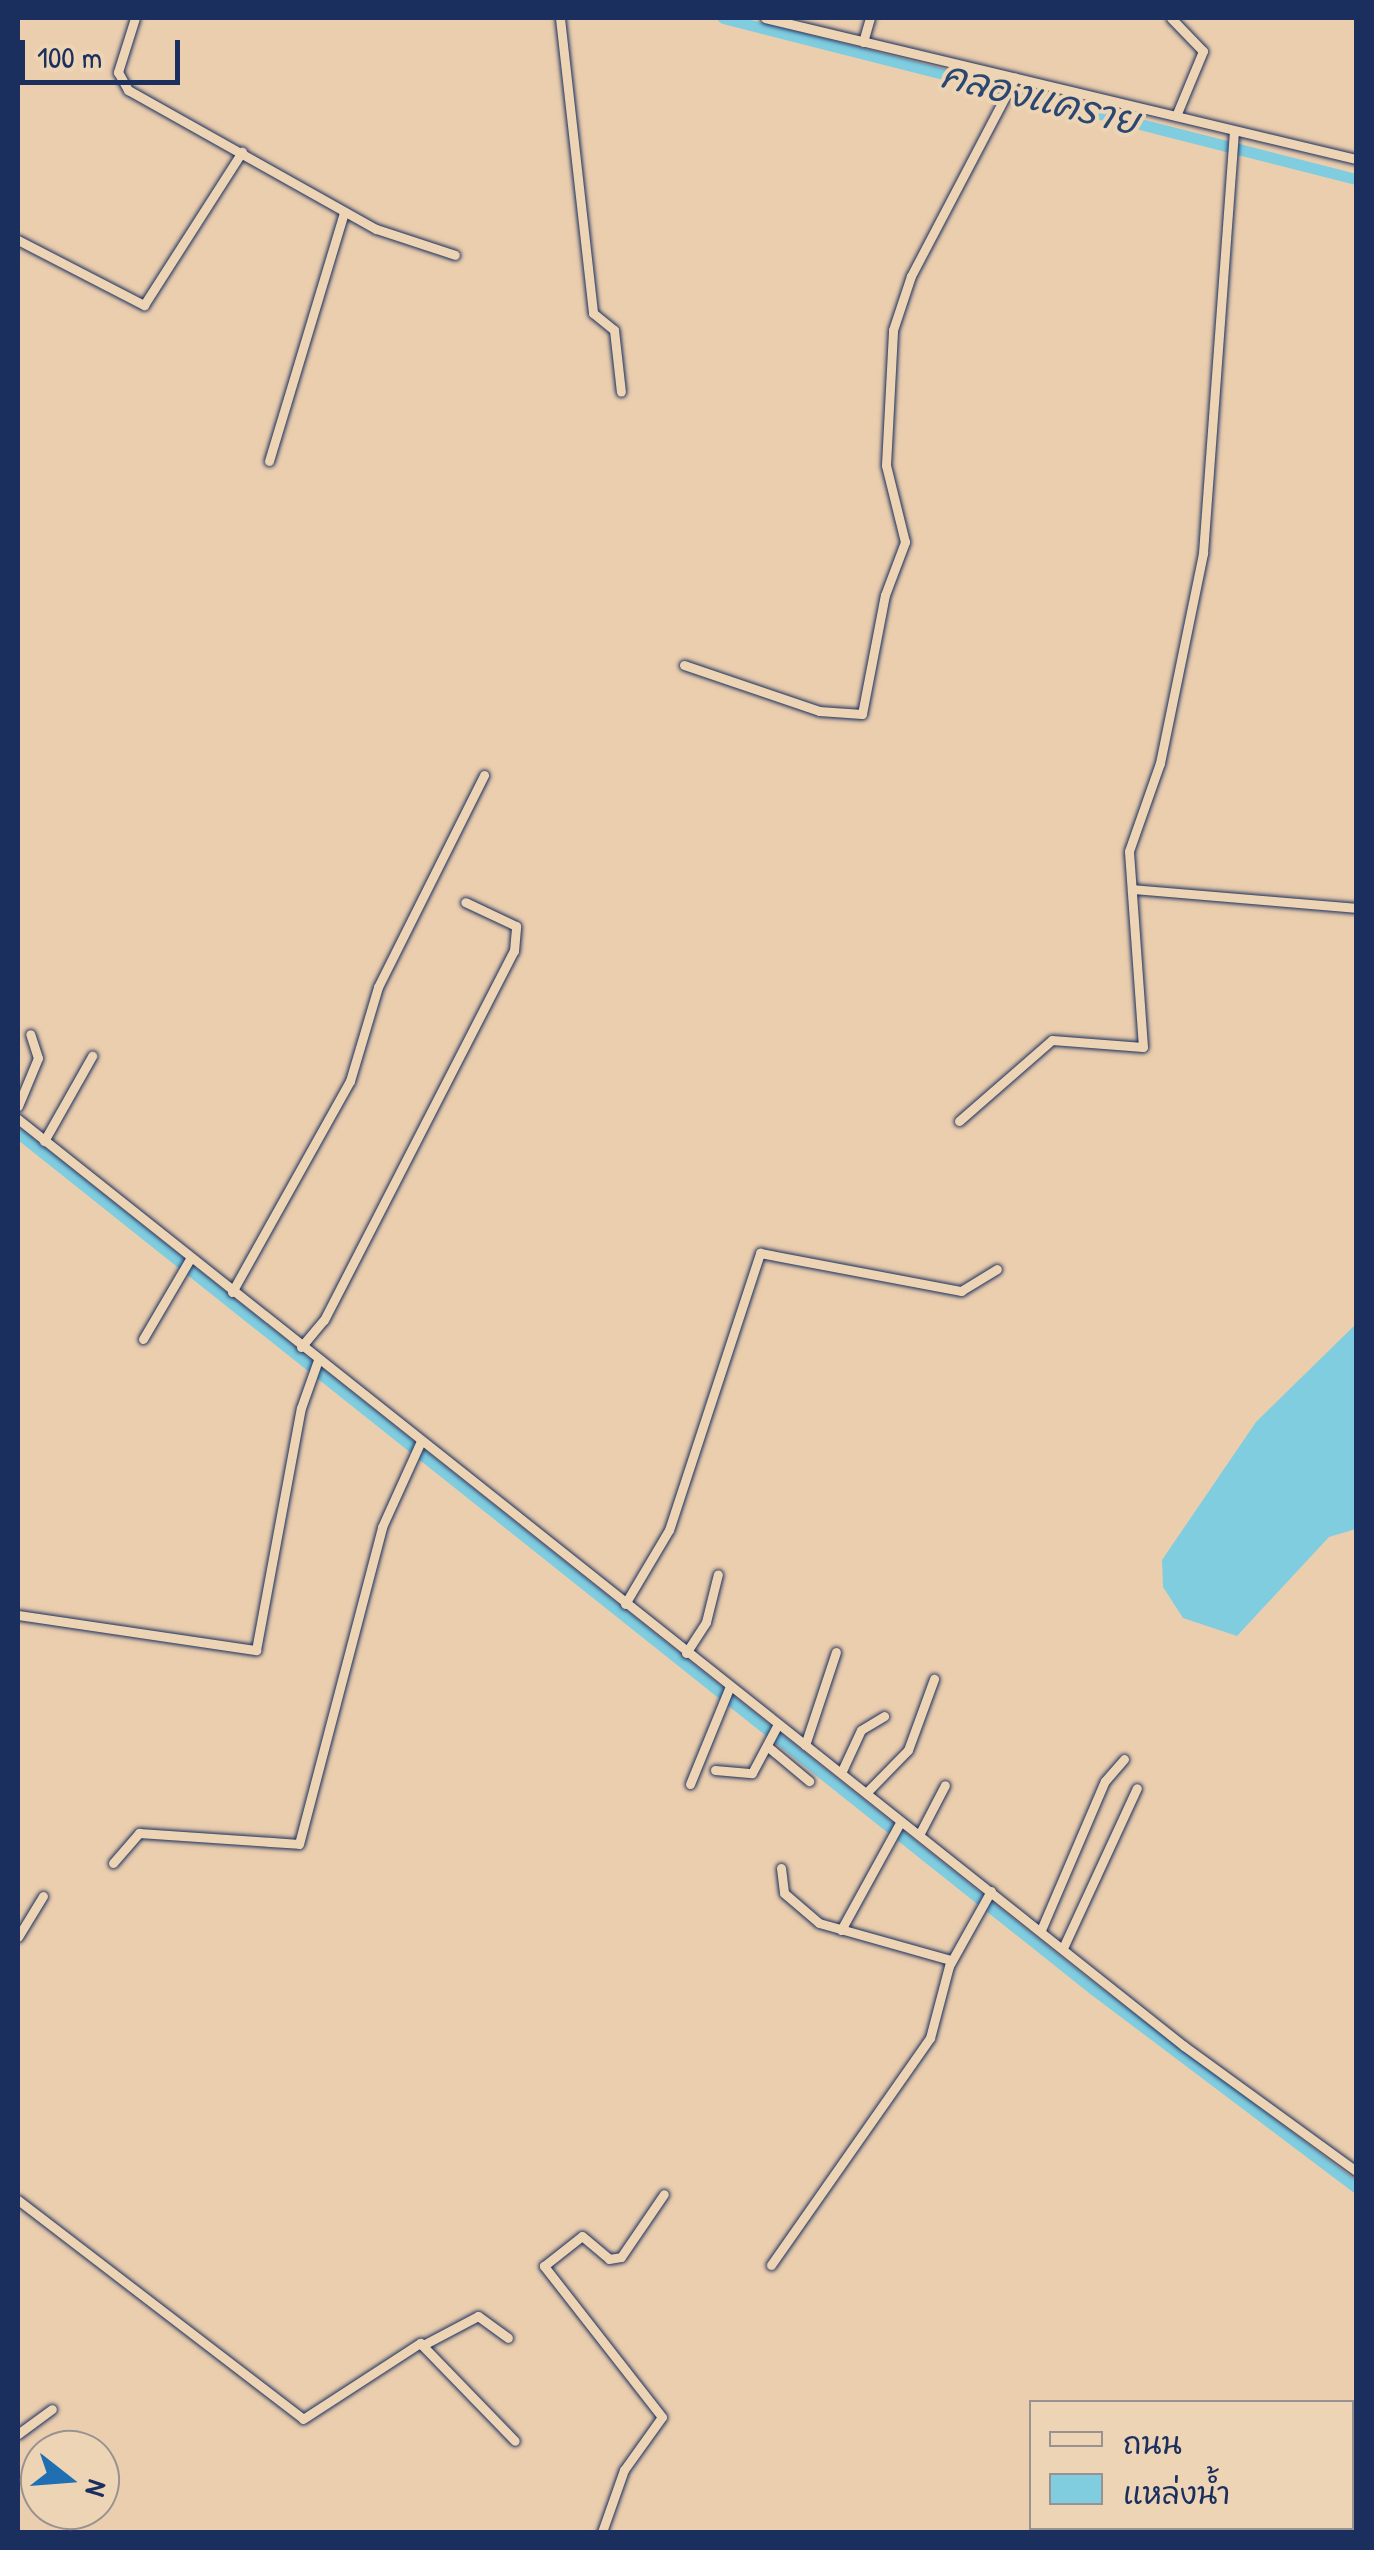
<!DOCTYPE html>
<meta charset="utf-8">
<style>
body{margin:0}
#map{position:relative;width:1374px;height:2550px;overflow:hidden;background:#ebceae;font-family:"Patrick Hand","Playpen Sans Thai",sans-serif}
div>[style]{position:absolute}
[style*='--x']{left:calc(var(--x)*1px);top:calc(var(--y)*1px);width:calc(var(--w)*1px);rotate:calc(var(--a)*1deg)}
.water>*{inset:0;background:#81cde0}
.canal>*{height:11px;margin:-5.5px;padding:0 5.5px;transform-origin:5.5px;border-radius:5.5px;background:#81cde0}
.roads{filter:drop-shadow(0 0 2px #1b2f5e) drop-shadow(0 0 2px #1b2f5e)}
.minor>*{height:9px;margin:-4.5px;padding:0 4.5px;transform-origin:4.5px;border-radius:4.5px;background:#edd4b5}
span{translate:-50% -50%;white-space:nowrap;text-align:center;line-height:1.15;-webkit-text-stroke:8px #edd4b5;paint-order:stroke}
.water-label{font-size:38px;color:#2a4772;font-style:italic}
.frame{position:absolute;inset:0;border:20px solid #1b2f5e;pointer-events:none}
.legend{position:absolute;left:1029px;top:2400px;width:325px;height:130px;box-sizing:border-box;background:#edd4b5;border:2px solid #999292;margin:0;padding:12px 18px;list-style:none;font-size:30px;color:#1b2f5e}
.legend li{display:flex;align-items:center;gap:20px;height:50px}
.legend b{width:50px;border:2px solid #999292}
.north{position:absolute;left:20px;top:2430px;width:100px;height:100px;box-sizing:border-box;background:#edd4b5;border:2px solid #999292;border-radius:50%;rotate:107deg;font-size:28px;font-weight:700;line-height:40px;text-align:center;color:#1b2f5e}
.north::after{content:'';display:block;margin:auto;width:35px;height:45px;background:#1f6fb2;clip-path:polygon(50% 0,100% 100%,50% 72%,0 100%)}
.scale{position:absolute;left:20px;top:40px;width:160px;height:45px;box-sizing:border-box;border:5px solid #1b2f5e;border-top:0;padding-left:12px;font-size:30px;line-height:35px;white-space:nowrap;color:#1b2f5e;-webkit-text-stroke:8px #edd4b5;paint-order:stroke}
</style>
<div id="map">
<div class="water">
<i style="clip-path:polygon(1356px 1324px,1356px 1529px,1329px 1537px,1237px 1636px,1183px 1618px,1163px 1587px,1162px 1560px,1256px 1422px)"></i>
</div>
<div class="canal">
<i style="--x:723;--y:18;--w:653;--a:14.27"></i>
<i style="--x:18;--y:1133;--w:1374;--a:38.53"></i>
<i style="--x:1093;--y:1989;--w:329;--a:37"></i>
</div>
<div class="roads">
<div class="minor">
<i style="--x:135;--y:18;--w:57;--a:107.5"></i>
<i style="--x:118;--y:72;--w:21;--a:61"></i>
<i style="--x:128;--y:90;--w:284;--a:29.3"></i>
<i style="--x:376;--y:229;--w:83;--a:18.2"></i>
<i style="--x:560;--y:18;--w:297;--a:83.6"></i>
<i style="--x:593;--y:313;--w:27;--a:39"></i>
<i style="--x:614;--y:330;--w:62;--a:83.6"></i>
<i style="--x:765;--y:18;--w:608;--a:13.42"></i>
<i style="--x:1171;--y:18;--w:46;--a:45.9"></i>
<i style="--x:1203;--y:51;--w:70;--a:112.6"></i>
<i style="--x:863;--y:42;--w:25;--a:-74"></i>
<i style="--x:18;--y:240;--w:142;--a:27.3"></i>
<i style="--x:144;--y:305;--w:182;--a:-57.4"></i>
<i style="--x:269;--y:461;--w:260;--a:-73.2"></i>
<i style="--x:684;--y:665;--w:143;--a:18.8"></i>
<i style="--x:819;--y:711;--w:43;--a:4"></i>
<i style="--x:862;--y:714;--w:121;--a:-79.1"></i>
<i style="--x:885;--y:595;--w:57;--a:-69.3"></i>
<i style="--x:905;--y:542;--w:79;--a:-103.9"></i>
<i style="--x:886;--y:465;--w:135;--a:-87"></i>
<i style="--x:893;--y:330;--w:57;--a:-71.6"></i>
<i style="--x:911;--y:276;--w:224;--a:-62.3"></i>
<i style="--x:1132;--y:889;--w:225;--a:4.8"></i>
<i style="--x:18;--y:1106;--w:52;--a:-67.4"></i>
<i style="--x:38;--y:1058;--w:25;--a:-108"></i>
<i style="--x:18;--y:1119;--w:1490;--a:38.49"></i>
<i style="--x:1184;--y:2046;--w:213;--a:36"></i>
<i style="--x:959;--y:1121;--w:123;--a:-41.1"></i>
<i style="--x:1052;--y:1040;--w:91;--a:4.4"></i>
<i style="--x:1143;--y:1047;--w:196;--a:-94.1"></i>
<i style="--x:1129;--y:851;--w:93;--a:-70.6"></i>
<i style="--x:1160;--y:763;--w:214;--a:-78.4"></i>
<i style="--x:1203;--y:553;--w:423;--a:-85.8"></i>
<i style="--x:44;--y:1141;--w:98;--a:-60.5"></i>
<i style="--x:232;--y:1292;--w:242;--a:-60.8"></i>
<i style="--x:350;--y:1081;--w:98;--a:-73.4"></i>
<i style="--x:378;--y:987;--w:237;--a:-63.4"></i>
<i style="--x:143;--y:1339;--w:93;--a:-59.6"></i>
<i style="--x:301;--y:1347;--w:35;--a:-50"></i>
<i style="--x:324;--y:1320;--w:415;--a:-62.8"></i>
<i style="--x:514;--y:951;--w:25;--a:-85"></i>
<i style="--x:516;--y:926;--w:56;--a:-154.8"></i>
<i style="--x:625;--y:1604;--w:86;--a:-59.3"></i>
<i style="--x:669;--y:1530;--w:292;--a:-71.8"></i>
<i style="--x:760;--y:1253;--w:205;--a:10.7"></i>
<i style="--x:961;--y:1291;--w:42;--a:-31.4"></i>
<i style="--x:18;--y:1615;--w:241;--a:8.4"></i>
<i style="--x:256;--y:1650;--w:246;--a:-79.5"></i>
<i style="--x:301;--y:1408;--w:51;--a:-70.5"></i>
<i style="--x:686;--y:1653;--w:37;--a:-57"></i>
<i style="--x:706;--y:1622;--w:49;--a:-76"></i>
<i style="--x:805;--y:1745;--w:98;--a:-71.6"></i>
<i style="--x:767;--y:1746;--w:55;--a:39.8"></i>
<i style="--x:715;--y:1770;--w:37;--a:5"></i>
<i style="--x:752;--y:1773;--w:55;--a:-62"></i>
<i style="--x:841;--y:1773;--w:47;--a:-65.1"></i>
<i style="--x:861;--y:1730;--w:27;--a:-31"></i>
<i style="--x:690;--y:1784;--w:106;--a:-67.8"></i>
<i style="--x:866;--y:1793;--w:60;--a:-45.7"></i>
<i style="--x:908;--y:1750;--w:76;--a:-69.9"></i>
<i style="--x:919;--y:1835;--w:56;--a:-62.5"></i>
<i style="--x:113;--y:1863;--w:40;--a:-49"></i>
<i style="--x:139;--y:1833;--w:160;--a:3.9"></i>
<i style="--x:299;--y:1844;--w:328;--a:-75.3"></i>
<i style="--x:382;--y:1527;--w:94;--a:-65.6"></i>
<i style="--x:781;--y:1868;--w:25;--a:83"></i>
<i style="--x:784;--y:1893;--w:46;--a:40.6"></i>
<i style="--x:819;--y:1923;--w:137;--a:15.7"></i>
<i style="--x:841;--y:1930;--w:124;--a:-61.2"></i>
<i style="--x:1041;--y:1930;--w:162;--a:-66.8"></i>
<i style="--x:1105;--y:1781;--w:29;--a:-49"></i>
<i style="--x:18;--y:1937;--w:48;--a:-58.6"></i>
<i style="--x:1063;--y:1948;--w:176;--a:-65.2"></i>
<i style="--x:18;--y:2200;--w:359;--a:37.5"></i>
<i style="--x:303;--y:2419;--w:140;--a:-33"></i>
<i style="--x:420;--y:2343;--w:136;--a:45.9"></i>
<i style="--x:771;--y:2265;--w:277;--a:-55"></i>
<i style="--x:930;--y:2038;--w:74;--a:-75.2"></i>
<i style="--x:949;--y:1966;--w:86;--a:-60.8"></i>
<i style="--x:425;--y:2344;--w:60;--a:-27.8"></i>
<i style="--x:478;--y:2316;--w:37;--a:36"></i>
<i style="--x:18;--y:2434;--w:42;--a:-36.3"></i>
<i style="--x:1352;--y:2436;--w:8;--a:-60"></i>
<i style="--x:602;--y:2532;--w:66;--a:-70.5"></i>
<i style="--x:624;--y:2470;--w:65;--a:-54.4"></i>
<i style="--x:662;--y:2417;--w:192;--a:-128"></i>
<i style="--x:544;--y:2266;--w:48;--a:-38.3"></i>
<i style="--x:582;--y:2236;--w:35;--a:40"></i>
<i style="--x:609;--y:2259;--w:12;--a:-9"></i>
<i style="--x:621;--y:2257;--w:76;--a:-55.7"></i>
<i style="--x:1302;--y:2532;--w:5;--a:-53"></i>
</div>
</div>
<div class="water-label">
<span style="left:1040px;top:98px;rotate:14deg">คลองเเคราย</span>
</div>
<div class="frame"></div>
<ul class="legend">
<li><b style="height:12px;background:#edd4b5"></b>ถนน</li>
<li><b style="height:28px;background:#81cde0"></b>แหล่งน้ำ</li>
</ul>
<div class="north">N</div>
<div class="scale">100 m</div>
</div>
